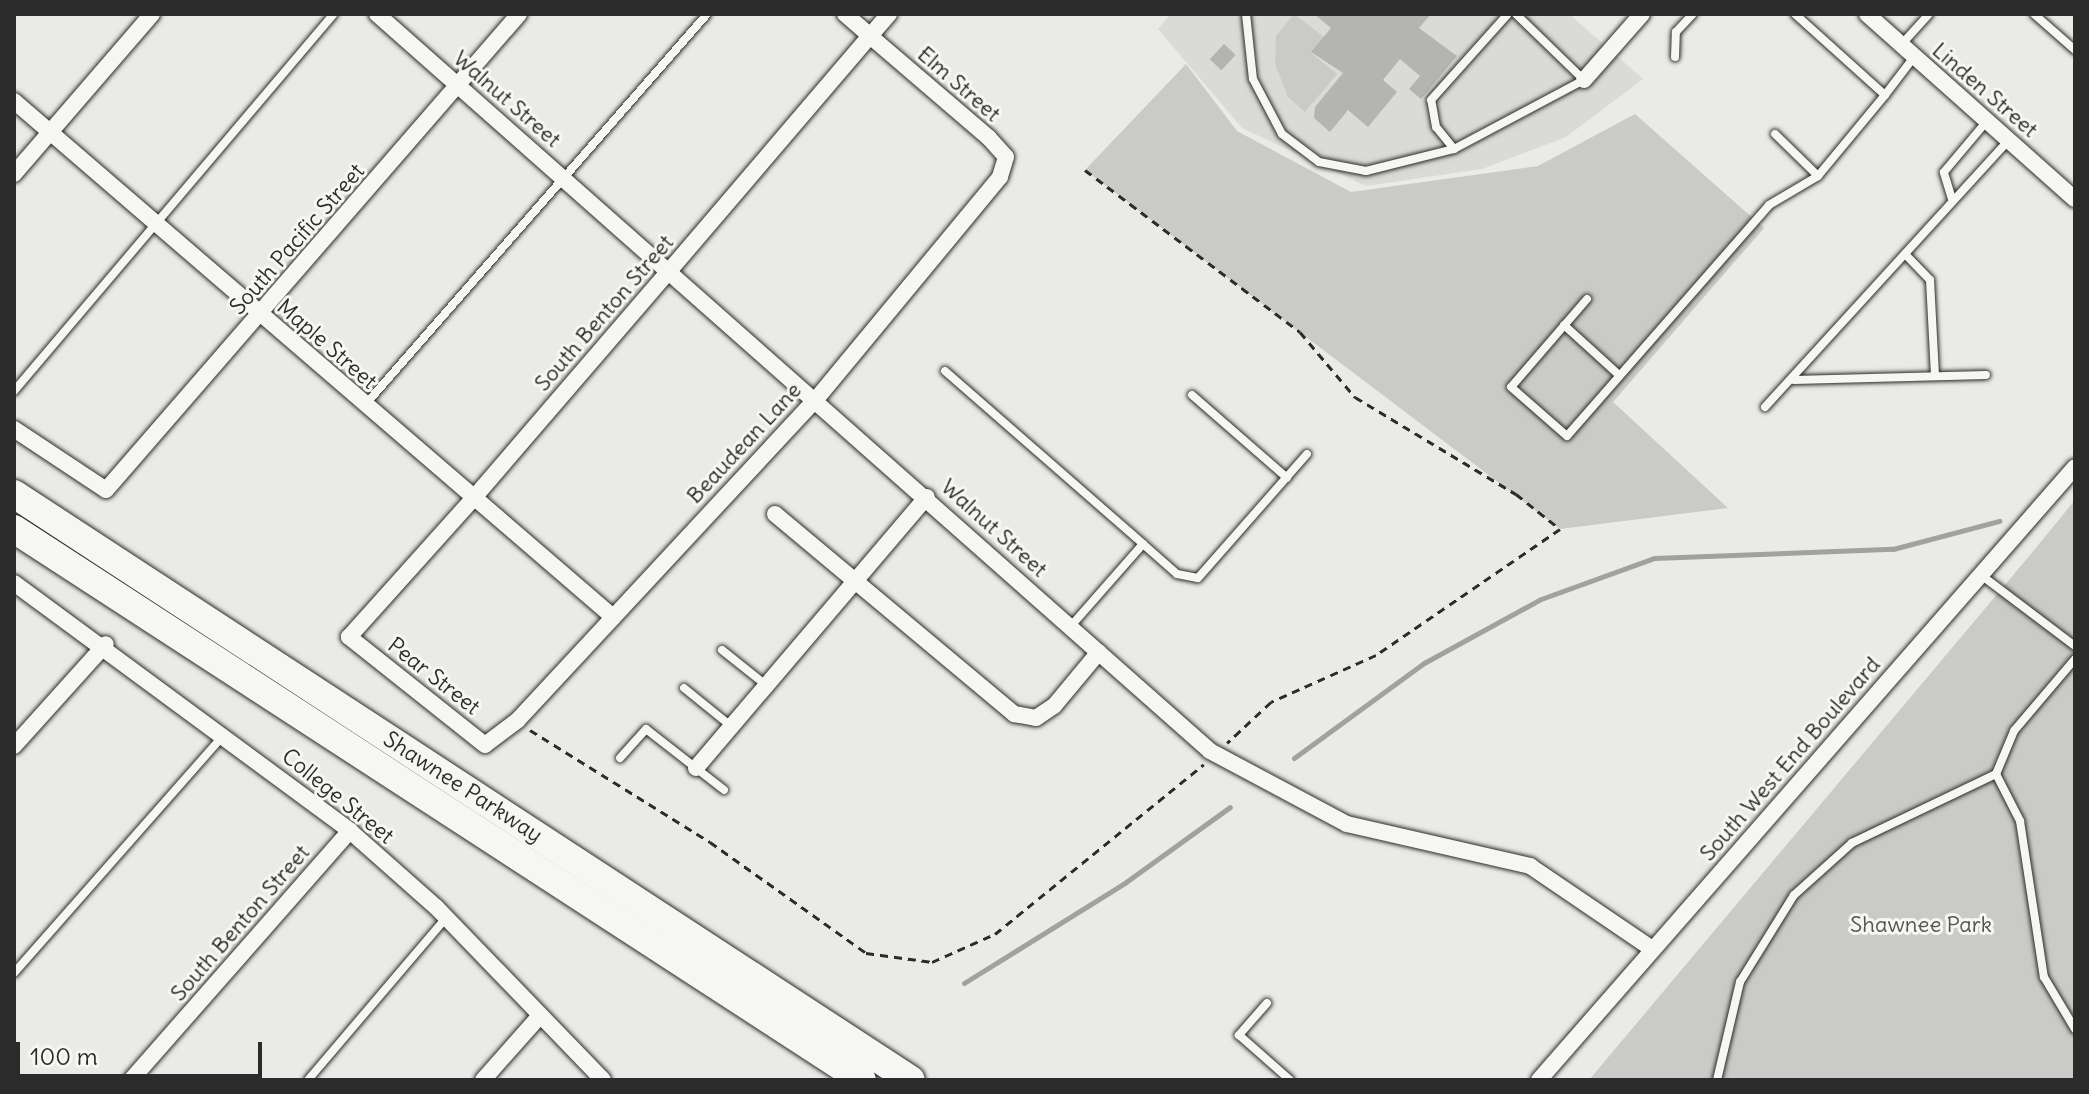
<!DOCTYPE html>
<style>
body{margin:0}
#map{position:relative;width:2089px;height:1094px;overflow:hidden;background:#eaeae6;font-family:Delius,sans-serif}
div>[style]{position:absolute}
[style*='--x']{left:calc(var(--x)*1px);top:calc(var(--y)*1px);width:calc(var(--w)*1px);rotate:calc(var(--a)*1deg)}
.built>*{inset:0;background:#dadad6}
.green>*{inset:0;background:#cacac7}
.stream>*{height:5px;margin:-2.5px;padding:0 2.5px;transform-origin:2.5px;border-radius:2.5px;background:#a1a19e}
.building>*{inset:0;background:#b4b4b1;transform-origin:0 0}
.path>*{height:3px;margin-top:-1.5px;transform-origin:0;background:repeating-linear-gradient(90deg,#2b2b2b 0 8px,transparent 0 14px)}
.roads{filter:drop-shadow(0 0 2px #2b2b2b) drop-shadow(0 0 2px #2b2b2b)}
.lane>*{height:8px;margin:-4px;padding:0 4px;transform-origin:4px;border-radius:4px;background:#f6f6f2}
.street>*{height:16px;margin:-8px;padding:0 8px;transform-origin:8px;border-radius:8px;background:#f6f6f2}
.highway>*{height:28px;margin:-14px;padding:0 14px;transform-origin:14px;border-radius:14px;background:#f6f6f2}
span{translate:-50% -50%;white-space:nowrap;text-align:center;line-height:1.15;-webkit-text-stroke:6px #f6f6f2;paint-order:stroke}
.street-label{font-size:22px;color:#2b2b2b}
.park-label{font-size:22px;color:#535352}
.frame{position:absolute;inset:0;border:16px solid #2b2b2b;pointer-events:none}
.scale{position:absolute;left:16px;top:1042px;width:246px;height:36px;box-sizing:border-box;border:4px solid #2b2b2b;border-top:0;padding-left:10px;font-size:24px;line-height:28px;white-space:nowrap;color:#2b2b2b;-webkit-text-stroke:6px #f6f6f2;paint-order:stroke}
</style>
<div id="map">
<div class="built">
<i style="clip-path:polygon(1170px 14px,1569px 14px,1643px 79px,1566px 137px,1482px 169px,1366px 186px,1242px 128px,1158px 29px)"></i>
</div>
<div class="green">
<i style="clip-path:polygon(1294px 14px,1324px 37px,1311px 53px,1337px 74px,1305px 112px,1288px 97px,1275px 64px,1276px 36px)"></i>
<i style="clip-path:polygon(1186px 64px,1237px 131px,1351px 192px,1538px 166px,1635px 114px,1764px 228px,1613px 402px,1728px 508px,1560px 529px,1085px 170px)"></i>
<i style="clip-path:polygon(2075px 500px,2075px 1080px,1589px 1080px,2035px 549px)"></i>
</div>
<div class="stream">
<i style="--x:1294;--y:758;--w:161;--a:-36.2"></i>
<i style="--x:1424;--y:663;--w:133;--a:-28.7"></i>
<i style="--x:1541;--y:599;--w:120;--a:-19.9"></i>
<i style="--x:1654;--y:558;--w:239;--a:-2.2"></i>
<i style="--x:1893;--y:549;--w:110;--a:-14.8"></i>
<i style="--x:964;--y:983;--w:191;--a:-31.9"></i>
<i style="--x:1126;--y:882;--w:128;--a:-35.8"></i>
</div>
<div class="building">
<i style="clip-path:polygon(1314px 14px,1431px 14px,1419px 28px,1457px 56px,1421px 99px,1409px 89px,1420px 76px,1400px 59px,1383px 80px,1397px 92px,1368px 127px,1348px 110px,1330px 132px,1314px 118px,1315px 107px,1343px 73px,1311px 52px,1331px 28px)"></i>
<i style="left:1224px;top:44px;width:16px;height:21px;rotate:43deg"></i>
</div>
<div class="path">
<i style="--x:1085;--y:170;--w:269;--a:37"></i>
<i style="--x:1300;--y:332;--w:85;--a:49.8"></i>
<i style="--x:1355;--y:397;--w:188;--a:31.1"></i>
<i style="--x:1516;--y:494;--w:56;--a:38.5"></i>
<i style="--x:1560;--y:529;--w:223;--a:145.6"></i>
<i style="--x:1376;--y:655;--w:115;--a:155.9"></i>
<i style="--x:1271;--y:702;--w:60;--a:137"></i>
<i style="--x:530;--y:730;--w:212;--a:31.9"></i>
<i style="--x:710;--y:842;--w:191;--a:35.4"></i>
<i style="--x:866;--y:953;--w:67;--a:7.8"></i>
<i style="--x:932;--y:962;--w:69;--a:-24"></i>
<i style="--x:995;--y:934;--w:269;--a:-39.1"></i>
</div>
<div class="roads">
<div class="lane">
<i style="--x:1246;--y:14;--w:65;--a:83.9"></i>
<i style="--x:1253;--y:79;--w:62;--a:62.2"></i>
<i style="--x:1282;--y:134;--w:46;--a:37.1"></i>
<i style="--x:1319;--y:162;--w:48;--a:10.8"></i>
<i style="--x:1366;--y:171;--w:91;--a:-14"></i>
<i style="--x:1454;--y:149;--w:147;--a:-28"></i>
<i style="--x:1584;--y:80;--w:95;--a:-135.9"></i>
<i style="--x:1795;--y:14;--w:121;--a:42"></i>
<i style="--x:1885;--y:95;--w:48;--a:-52.7"></i>
<i style="--x:2034;--y:14;--w:55;--a:41.3"></i>
<i style="--x:1901;--y:45;--w:42;--a:-47.9"></i>
<i style="--x:1675;--y:57;--w:25;--a:-88"></i>
<i style="--x:1676;--y:32;--w:25;--a:-47"></i>
<i style="--x:1775;--y:134;--w:60;--a:44.3"></i>
<i style="--x:1454;--y:149;--w:28;--a:-129"></i>
<i style="--x:1436;--y:127;--w:27;--a:-100"></i>
<i style="--x:1431;--y:100;--w:115;--a:-48.2"></i>
<i style="--x:1952;--y:199;--w:28;--a:-107"></i>
<i style="--x:1944;--y:172;--w:67;--a:-49.9"></i>
<i style="--x:1905;--y:254;--w:36;--a:46"></i>
<i style="--x:1930;--y:280;--w:96;--a:87"></i>
<i style="--x:1587;--y:299;--w:116;--a:130.8"></i>
<i style="--x:1511;--y:387;--w:74;--a:41.2"></i>
<i style="--x:1567;--y:436;--w:307;--a:-48.8"></i>
<i style="--x:1769;--y:205;--w:57;--a:-30.6"></i>
<i style="--x:1818;--y:176;--w:105;--a:-50.4"></i>
<i style="--x:1564;--y:325;--w:74;--a:42.3"></i>
<i style="--x:945;--y:371;--w:263;--a:41.1"></i>
<i style="--x:1143;--y:544;--w:111;--a:131.3"></i>
<i style="--x:1794;--y:380;--w:192;--a:-1.5"></i>
<i style="--x:14;--y:391;--w:494;--a:-49.7"></i>
<i style="--x:1192;--y:395;--w:126;--a:41.1"></i>
<i style="--x:365;--y:405;--w:519;--a:-48.82"></i>
<i style="--x:1765;--y:407;--w:362;--a:-47.6"></i>
<i style="--x:1143;--y:544;--w:45;--a:41.4"></i>
<i style="--x:1177;--y:574;--w:21;--a:11"></i>
<i style="--x:1198;--y:578;--w:165;--a:-48.7"></i>
<i style="--x:1981;--y:575;--w:118;--a:37.1"></i>
<i style="--x:722;--y:650;--w:56;--a:38.5"></i>
<i style="--x:2075;--y:659;--w:94;--a:130.3"></i>
<i style="--x:2014;--y:731;--w:47;--a:112.7"></i>
<i style="--x:1996;--y:774;--w:53;--a:62.9"></i>
<i style="--x:2020;--y:821;--w:158;--a:81.3"></i>
<i style="--x:2044;--y:977;--w:61;--a:59.2"></i>
<i style="--x:684;--y:688;--w:60;--a:39"></i>
<i style="--x:620;--y:758;--w:39;--a:-48"></i>
<i style="--x:646;--y:729;--w:99;--a:38"></i>
<i style="--x:14;--y:973;--w:317;--a:-48.6"></i>
<i style="--x:1267;--y:1003;--w:43;--a:131.2"></i>
<i style="--x:1239;--y:1035;--w:68;--a:41.4"></i>
<i style="--x:308;--y:1080;--w:213;--a:-49.6"></i>
<i style="--x:1717;--y:1080;--w:101;--a:-76.8"></i>
<i style="--x:1740;--y:982;--w:102;--a:-58.2"></i>
<i style="--x:1794;--y:895;--w:78;--a:-41.9"></i>
<i style="--x:1852;--y:843;--w:160;--a:-25.6"></i>
</div>
<div class="street">
<i style="--x:377;--y:14;--w:1112;--a:41.5"></i>
<i style="--x:1210;--y:751;--w:155;--a:28.1"></i>
<i style="--x:1347;--y:824;--w:188;--a:12.9"></i>
<i style="--x:1530;--y:866;--w:148;--a:34.2"></i>
<i style="--x:845;--y:14;--w:33;--a:41"></i>
<i style="--x:870;--y:36;--w:157;--a:40.6"></i>
<i style="--x:989;--y:138;--w:25;--a:48"></i>
<i style="--x:1006;--y:157;--w:21;--a:107"></i>
<i style="--x:1000;--y:177;--w:287;--a:129.6"></i>
<i style="--x:817;--y:398;--w:439;--a:132.9"></i>
<i style="--x:518;--y:720;--w:41;--a:142.9"></i>
<i style="--x:485;--y:745;--w:174;--a:-141.5"></i>
<i style="--x:349;--y:637;--w:184;--a:-48.1"></i>
<i style="--x:472;--y:500;--w:303;--a:-49.3"></i>
<i style="--x:670;--y:270;--w:308;--a:-49.5"></i>
<i style="--x:870;--y:36;--w:29;--a:-49"></i>
<i style="--x:1867;--y:14;--w:278;--a:41.7"></i>
<i style="--x:1584;--y:80;--w:88;--a:-48.7"></i>
<i style="--x:14;--y:101;--w:791;--a:40.74"></i>
<i style="--x:14;--y:174;--w:211;--a:-49.2"></i>
<i style="--x:14;--y:429;--w:110;--a:33.5"></i>
<i style="--x:106;--y:490;--w:630;--a:-49.05"></i>
<i style="--x:775;--y:514;--w:312;--a:39.9"></i>
<i style="--x:1014;--y:714;--w:22;--a:10"></i>
<i style="--x:1036;--y:718;--w:22;--a:-34"></i>
<i style="--x:1054;--y:706;--w:70;--a:-50.2"></i>
<i style="--x:14;--y:583;--w:418;--a:36.4"></i>
<i style="--x:350;--y:831;--w:115;--a:41.5"></i>
<i style="--x:436;--y:907;--w:240;--a:46"></i>
<i style="--x:14;--y:746;--w:137;--a:-48"></i>
<i style="--x:696;--y:768;--w:356;--a:-49.6"></i>
<i style="--x:131;--y:1080;--w:332;--a:-48.7"></i>
<i style="--x:483;--y:1080;--w:81;--a:-48.5"></i>
<i style="--x:1539;--y:1080;--w:814;--a:-48.83"></i>
</div>
<div class="highway">
<i style="--x:14;--y:494;--w:1071;--a:33.16"></i>
<i style="--x:14;--y:529;--w:1011;--a:33.01"></i>
</div>
</div>
<div class="street-label">
<span style="left:959px;top:84px;rotate:41deg">Elm Street</span>
<span style="left:1985px;top:90px;rotate:41deg">Linden Street</span>
<span style="left:507px;top:99px;rotate:41deg">Walnut Street</span>
<span style="left:297px;top:239px;rotate:-49deg">South Pacific Street</span>
<span style="left:604px;top:313px;rotate:-49deg">South Benton Street</span>
<span style="left:327px;top:344px;rotate:41deg">Maple Street</span>
<span style="left:744px;top:443px;rotate:-47deg">Beaudean Lane</span>
<span style="left:994px;top:528px;rotate:42deg">Walnut Street</span>
<span style="left:434px;top:676px;rotate:38deg">Pear Street</span>
<span style="left:1790px;top:759px;rotate:-49deg">South West End Boulevard</span>
<span style="left:463px;top:787px;rotate:33deg">Shawnee Parkway</span>
<span style="left:338px;top:796px;rotate:39deg">College Street</span>
<span style="left:240px;top:923px;rotate:-49deg">South Benton Street</span>
</div>
<div class="park-label">
<span style="left:1921px;top:925px">Shawnee Park</span>
</div>
<div class="frame"></div>
<div class="scale">100 m</div>
</div>
